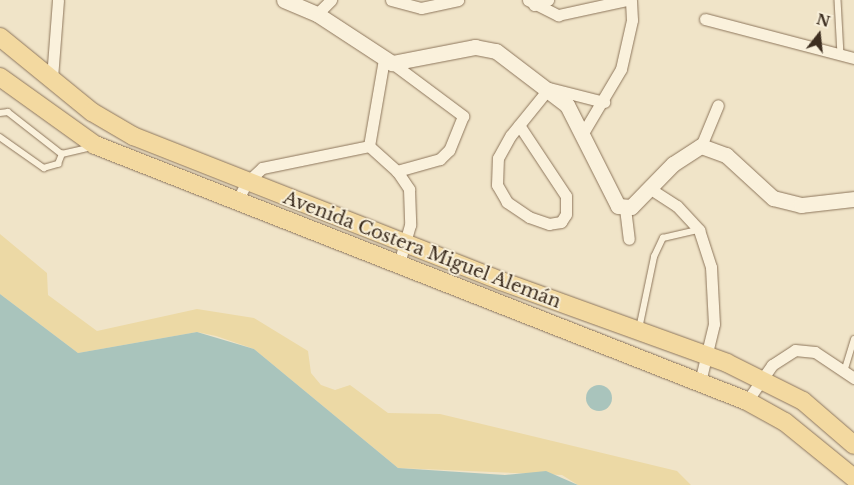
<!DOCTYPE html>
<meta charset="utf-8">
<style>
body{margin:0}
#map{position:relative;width:854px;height:485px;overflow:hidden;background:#f0e4c8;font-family:"Libre Baskerville",serif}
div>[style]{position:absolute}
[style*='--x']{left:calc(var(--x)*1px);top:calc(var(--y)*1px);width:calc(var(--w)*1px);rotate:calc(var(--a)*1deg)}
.sand>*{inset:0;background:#ecd9a5}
.water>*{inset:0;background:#a9c4bc}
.round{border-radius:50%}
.roads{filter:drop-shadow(0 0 1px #8d765c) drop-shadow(0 0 1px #8d765c)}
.service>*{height:5.5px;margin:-2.75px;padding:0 2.75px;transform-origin:2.75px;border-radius:2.75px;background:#faf1dc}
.minor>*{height:11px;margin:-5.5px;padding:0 5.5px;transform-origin:5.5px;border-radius:5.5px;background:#faf1dc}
.secondary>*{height:15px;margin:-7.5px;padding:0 7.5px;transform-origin:7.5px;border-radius:7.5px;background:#faf1dc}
.primary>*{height:18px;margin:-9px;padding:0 9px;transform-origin:9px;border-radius:9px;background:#f3d9a0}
span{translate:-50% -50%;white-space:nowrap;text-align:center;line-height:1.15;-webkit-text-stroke:4px #f7eed8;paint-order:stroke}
.street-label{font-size:18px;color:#3d2e20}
.north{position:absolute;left:794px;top:10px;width:50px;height:50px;-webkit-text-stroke:4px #f7eed8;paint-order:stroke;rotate:16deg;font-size:14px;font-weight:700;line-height:20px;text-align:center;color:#3d2e20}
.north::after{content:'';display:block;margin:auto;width:18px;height:22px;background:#3d2e20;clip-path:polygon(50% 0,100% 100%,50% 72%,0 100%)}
</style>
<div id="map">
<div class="sand">
<i style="clip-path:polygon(0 234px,47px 273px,48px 295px,97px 331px,197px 309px,254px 318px,308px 351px,311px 373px,321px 385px,335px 390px,350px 385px,388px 413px,440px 414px,677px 471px,691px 485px,578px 485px,562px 475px,398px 468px,254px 349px,216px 336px,197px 332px,78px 353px,0 294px)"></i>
</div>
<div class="water">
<i style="clip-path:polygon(0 294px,78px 353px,197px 332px,254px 349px,398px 468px,505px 475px,546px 471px,578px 485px,0 485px)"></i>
<i class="round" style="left:586px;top:385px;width:26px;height:26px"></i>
</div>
<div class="roads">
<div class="service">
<i style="--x:838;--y:0;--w:55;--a:86.9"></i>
<i style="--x:0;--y:113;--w:8;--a:-7"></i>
<i style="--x:8;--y:112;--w:68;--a:37.9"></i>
<i style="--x:62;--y:154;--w:31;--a:-13"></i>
<i style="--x:0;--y:137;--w:54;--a:35.2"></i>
<i style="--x:44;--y:168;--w:15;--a:-16"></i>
<i style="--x:58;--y:164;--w:11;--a:-68"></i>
<i style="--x:639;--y:329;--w:74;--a:-78.2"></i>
<i style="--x:654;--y:257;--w:21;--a:-65"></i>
<i style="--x:663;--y:238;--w:36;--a:-13"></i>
<i style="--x:844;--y:372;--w:34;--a:-73"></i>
</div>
<div class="minor">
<i style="--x:391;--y:0;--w:31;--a:15"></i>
<i style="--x:421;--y:8;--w:38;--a:-12"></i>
<i style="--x:528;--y:0;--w:34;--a:27"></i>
<i style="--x:558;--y:15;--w:71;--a:-12.3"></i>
<i style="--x:534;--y:5;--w:15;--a:-20"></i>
<i style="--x:317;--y:14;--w:20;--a:-45"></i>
<i style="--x:705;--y:19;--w:154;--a:14.7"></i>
<i style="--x:392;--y:63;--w:89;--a:36.7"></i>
<i style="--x:463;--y:116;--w:37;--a:112"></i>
<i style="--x:449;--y:150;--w:13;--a:135"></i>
<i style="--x:440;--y:159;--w:45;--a:164.4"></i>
<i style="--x:52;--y:78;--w:78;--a:-85.6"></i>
<i style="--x:519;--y:125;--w:85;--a:56.5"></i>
<i style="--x:566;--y:196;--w:18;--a:90"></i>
<i style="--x:566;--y:214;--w:9;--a:122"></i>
<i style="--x:561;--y:222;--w:12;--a:171"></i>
<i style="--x:549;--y:224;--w:21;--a:-161"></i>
<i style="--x:529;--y:217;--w:27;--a:-146"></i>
<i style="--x:507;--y:202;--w:20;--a:-120"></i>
<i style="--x:497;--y:185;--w:27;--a:-88"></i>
<i style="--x:498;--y:158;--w:26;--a:-61"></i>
<i style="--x:511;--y:135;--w:60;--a:-51"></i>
<i style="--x:549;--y:88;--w:57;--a:14.3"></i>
<i style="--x:583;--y:133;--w:74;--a:-59.3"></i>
<i style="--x:621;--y:69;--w:50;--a:-77.3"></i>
<i style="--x:632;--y:20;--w:20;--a:-93"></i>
<i style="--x:369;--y:146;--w:88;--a:-80.2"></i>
<i style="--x:701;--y:146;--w:44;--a:-67.5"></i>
<i style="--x:649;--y:188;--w:33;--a:33"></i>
<i style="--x:677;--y:206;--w:33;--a:47"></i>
<i style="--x:699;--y:230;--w:39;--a:72"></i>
<i style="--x:711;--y:267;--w:57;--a:87"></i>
<i style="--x:714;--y:324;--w:60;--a:103.6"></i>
<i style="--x:236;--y:203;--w:22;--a:-63"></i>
<i style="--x:246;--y:183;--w:22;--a:-43"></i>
<i style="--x:262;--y:168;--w:109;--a:-11.6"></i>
<i style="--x:369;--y:146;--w:38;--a:42"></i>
<i style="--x:397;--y:171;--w:22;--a:56"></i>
<i style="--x:409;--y:189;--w:36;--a:88"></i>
<i style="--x:410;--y:225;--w:40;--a:106"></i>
<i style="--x:625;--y:208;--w:31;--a:83"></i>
<i style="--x:747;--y:401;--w:44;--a:-55.2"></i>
<i style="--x:772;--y:365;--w:27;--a:-33"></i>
<i style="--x:795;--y:350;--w:20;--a:6"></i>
<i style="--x:815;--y:352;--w:47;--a:33.7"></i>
</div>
<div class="secondary">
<i style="--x:284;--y:0;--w:36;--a:23"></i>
<i style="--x:317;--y:14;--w:90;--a:33.2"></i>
<i style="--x:392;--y:63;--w:85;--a:-10.9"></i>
<i style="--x:475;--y:47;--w:21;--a:11"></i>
<i style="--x:496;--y:51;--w:89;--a:37.3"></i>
<i style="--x:567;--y:105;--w:113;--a:63.2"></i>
<i style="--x:618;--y:206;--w:13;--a:4"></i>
<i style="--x:631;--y:207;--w:60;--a:-45.7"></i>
<i style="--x:673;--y:164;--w:33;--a:-33"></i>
<i style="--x:701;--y:146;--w:27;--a:20"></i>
<i style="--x:726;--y:155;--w:64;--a:42.5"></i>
<i style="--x:773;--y:198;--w:29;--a:14"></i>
<i style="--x:801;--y:205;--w:53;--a:-6.5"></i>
</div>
<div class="primary">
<i style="--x:0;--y:37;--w:119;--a:39.2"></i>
<i style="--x:92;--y:112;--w:48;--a:30.3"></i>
<i style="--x:133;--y:136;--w:396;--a:21.5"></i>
<i style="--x:501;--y:281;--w:240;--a:19.9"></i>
<i style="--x:727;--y:363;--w:85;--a:26.6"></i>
<i style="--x:803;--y:401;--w:67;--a:40.8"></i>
<i style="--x:0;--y:77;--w:117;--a:35.6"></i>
<i style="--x:95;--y:145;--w:700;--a:21.44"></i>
<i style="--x:747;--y:401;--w:43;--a:28.9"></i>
<i style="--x:785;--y:422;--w:89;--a:39.1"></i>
</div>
</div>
<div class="street-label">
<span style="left:422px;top:250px;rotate:21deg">Avenida Costera Miguel Alemán</span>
</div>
<div class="north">N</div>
</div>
